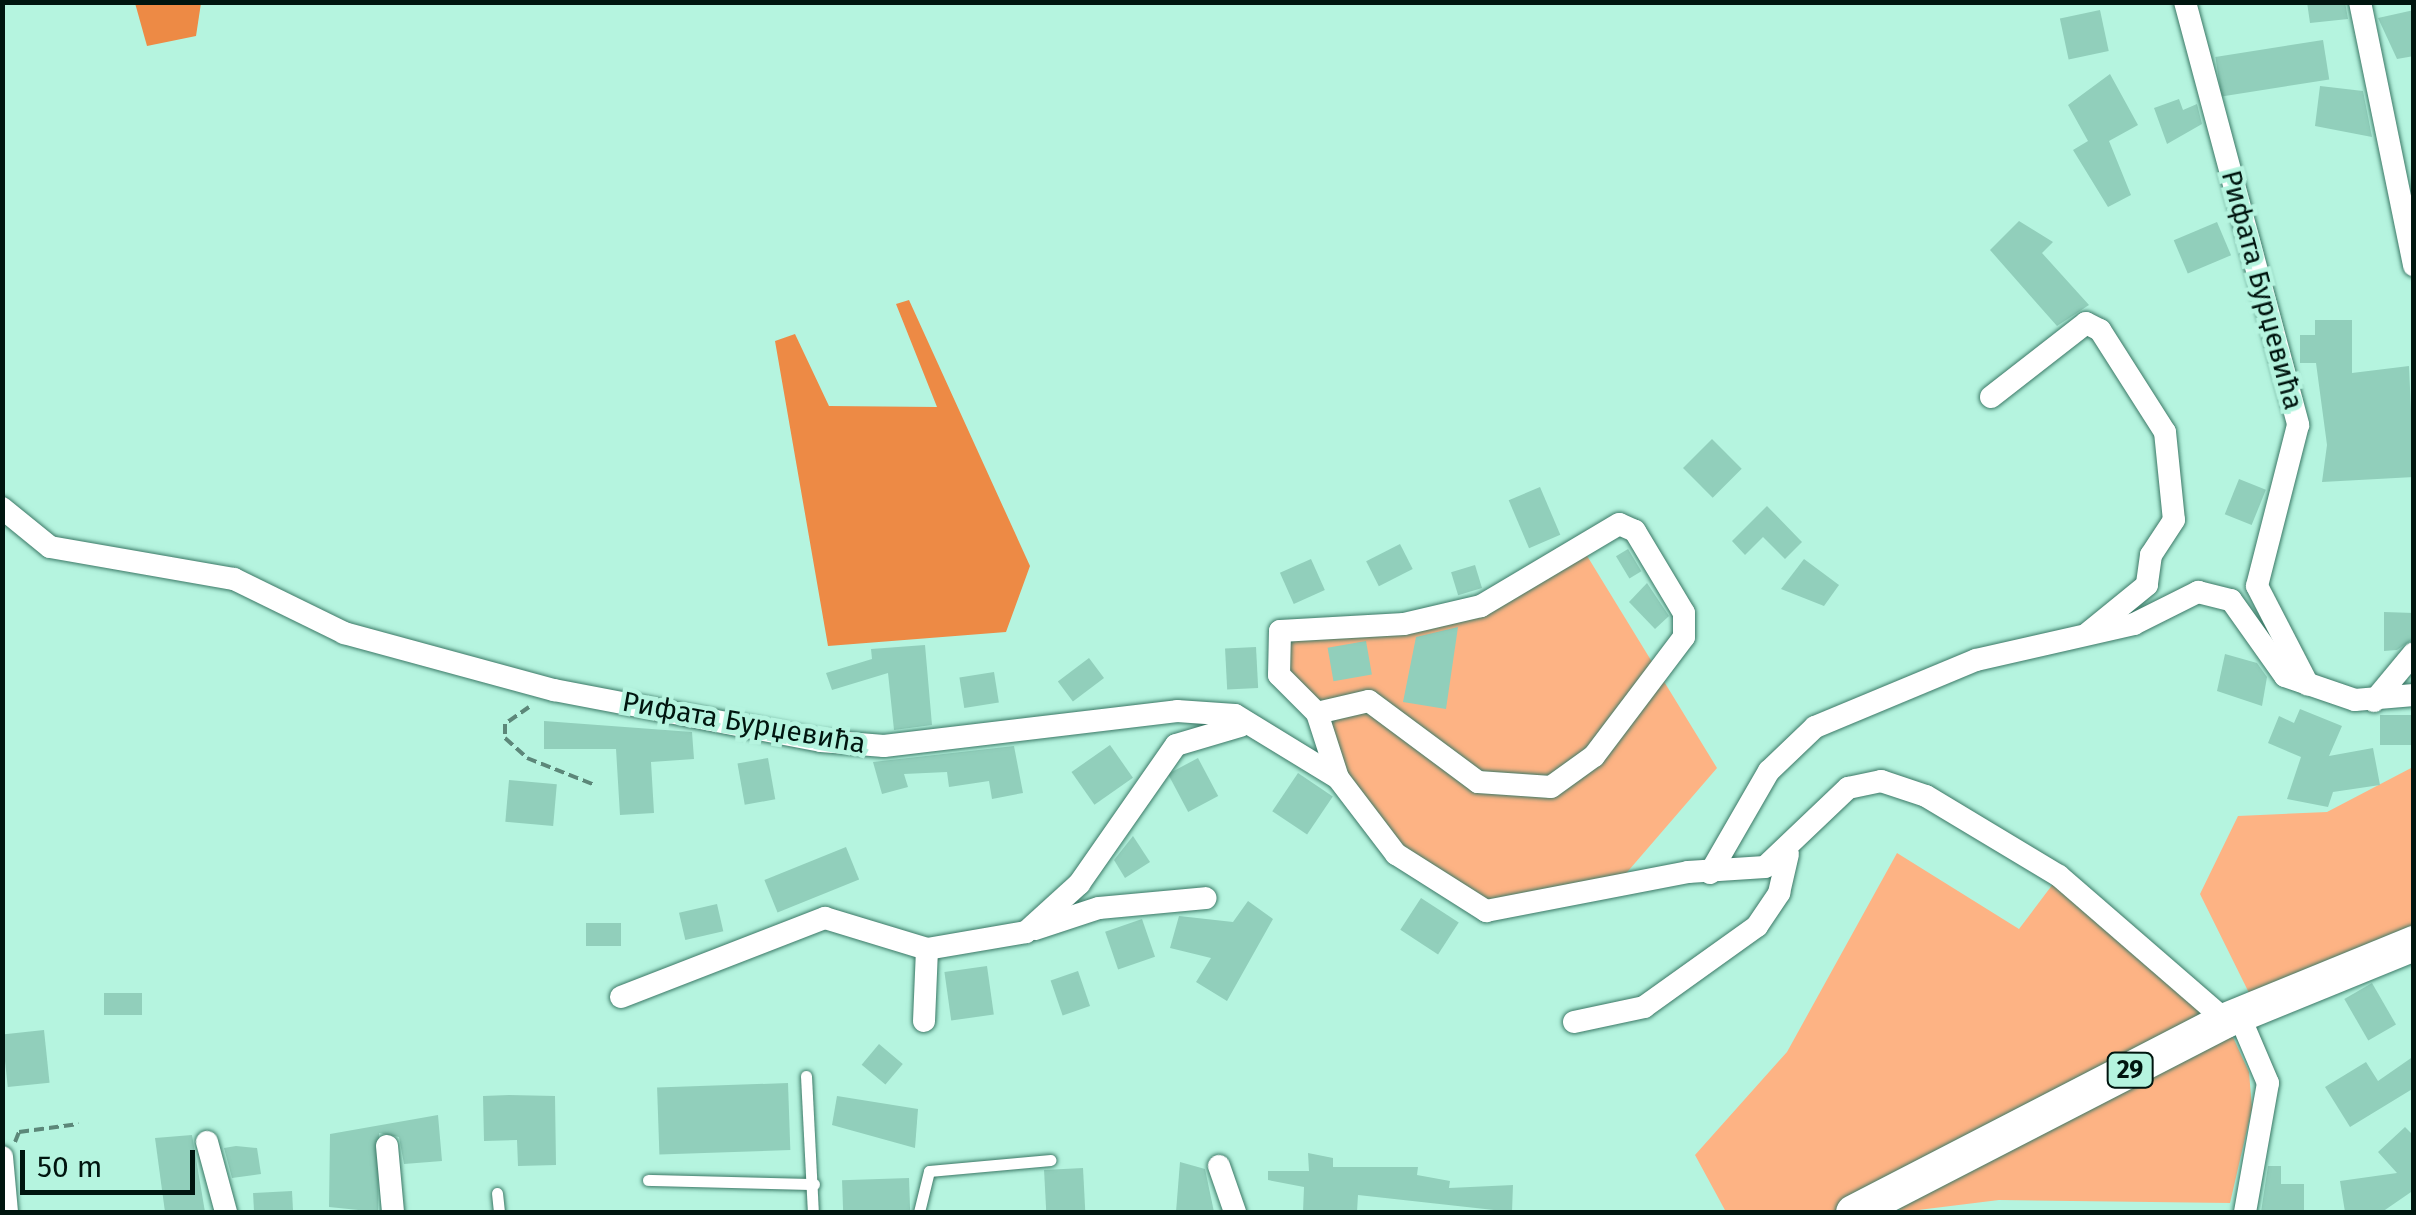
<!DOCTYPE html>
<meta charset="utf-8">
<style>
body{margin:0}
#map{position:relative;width:2416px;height:1215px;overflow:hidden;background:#b5f4df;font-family:"Fira Sans",sans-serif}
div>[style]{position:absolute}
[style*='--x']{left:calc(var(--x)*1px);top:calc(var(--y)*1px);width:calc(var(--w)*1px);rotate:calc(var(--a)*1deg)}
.green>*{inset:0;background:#fdb384}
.forest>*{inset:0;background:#ed8a45}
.building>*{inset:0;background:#91cfbb;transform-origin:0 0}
.path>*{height:4px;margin-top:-2px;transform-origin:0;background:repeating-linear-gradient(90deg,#5c8779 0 10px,transparent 0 15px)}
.roads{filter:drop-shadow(0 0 2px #3b7866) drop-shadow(0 0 2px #3b7866)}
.service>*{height:11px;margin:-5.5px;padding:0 5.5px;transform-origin:5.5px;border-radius:5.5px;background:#fff}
.minor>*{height:22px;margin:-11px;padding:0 11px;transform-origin:11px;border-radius:11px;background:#fff}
.primary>*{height:35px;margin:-17.5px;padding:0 17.5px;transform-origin:17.5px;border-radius:17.5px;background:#fff}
span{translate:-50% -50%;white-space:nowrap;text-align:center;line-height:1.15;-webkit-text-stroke:9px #b5f4df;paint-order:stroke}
.shield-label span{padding:2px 8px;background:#b5f4df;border:2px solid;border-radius:8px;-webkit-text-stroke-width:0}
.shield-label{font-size:25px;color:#00150f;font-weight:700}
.street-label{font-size:28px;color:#00150f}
.frame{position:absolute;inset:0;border:5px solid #00150f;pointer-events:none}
.scale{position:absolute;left:20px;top:1150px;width:175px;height:45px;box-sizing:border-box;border:5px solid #00150f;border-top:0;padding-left:12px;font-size:30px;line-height:35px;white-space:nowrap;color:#00150f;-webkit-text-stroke:8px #b5f4df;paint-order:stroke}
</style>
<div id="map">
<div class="green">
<i style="clip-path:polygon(1581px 546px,1717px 768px,1610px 892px,1499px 912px,1374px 832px,1317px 713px,1279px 675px,1274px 641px,1481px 606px)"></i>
<i style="clip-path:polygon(2413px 767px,2413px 943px,2256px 1007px,2200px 894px,2238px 816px,2327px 812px)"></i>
<i style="clip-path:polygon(1897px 853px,2019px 929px,2059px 876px,2225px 1020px,2249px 1072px,2252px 1108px,2230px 1203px,1999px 1200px,1902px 1212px,1888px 1195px,1853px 1212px,1726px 1212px,1695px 1155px,1787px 1052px)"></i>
</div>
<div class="forest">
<i style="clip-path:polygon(135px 3px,201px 3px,196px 36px,147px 46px)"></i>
<i style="clip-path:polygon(909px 300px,1030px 566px,1006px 632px,828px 646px,775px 341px,795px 334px,829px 406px,937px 407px,896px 304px)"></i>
</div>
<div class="building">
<i style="clip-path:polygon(2307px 2px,2345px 2px,2348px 19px,2310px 23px)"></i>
<i style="left:2100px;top:10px;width:42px;height:41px;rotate:78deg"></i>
<i style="clip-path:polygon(2414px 10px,2414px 56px,2397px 59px,2378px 18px)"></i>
<i style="left:2323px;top:40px;width:40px;height:109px;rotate:81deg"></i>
<i style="clip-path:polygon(2110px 74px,2138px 125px,2109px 141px,2131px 195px,2108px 207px,2073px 150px,2088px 141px,2068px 105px)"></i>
<i style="clip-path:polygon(2320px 86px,2363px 91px,2372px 137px,2315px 126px)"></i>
<i style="clip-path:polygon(2179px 99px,2183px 110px,2197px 104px,2202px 124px,2167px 144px,2154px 108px)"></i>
<i style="clip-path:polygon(2019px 221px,2053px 242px,2042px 253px,2089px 305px,2057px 326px,1990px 250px)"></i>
<i style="left:2217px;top:222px;width:36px;height:47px;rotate:67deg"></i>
<i style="clip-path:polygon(2315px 320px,2352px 320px,2352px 373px,2409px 366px,2414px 477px,2322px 482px,2327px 445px,2316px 363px,2300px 363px,2300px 335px,2315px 335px)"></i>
<i style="left:1712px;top:439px;width:42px;height:41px;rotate:45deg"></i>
<i style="left:2239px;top:479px;width:29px;height:38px;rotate:22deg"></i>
<i style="left:1540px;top:487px;width:52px;height:34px;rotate:67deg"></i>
<i style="clip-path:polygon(1767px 506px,1802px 542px,1785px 559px,1763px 537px,1745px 555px,1732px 541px)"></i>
<i style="left:1400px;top:544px;width:28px;height:38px;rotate:63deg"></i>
<i style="left:1628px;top:549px;width:26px;height:14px;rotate:59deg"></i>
<i style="left:1311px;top:559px;width:34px;height:34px;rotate:66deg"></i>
<i style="clip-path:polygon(1804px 559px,1839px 585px,1824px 606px,1781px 589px)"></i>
<i style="left:1475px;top:565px;width:24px;height:25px;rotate:73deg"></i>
<i style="clip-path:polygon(1647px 583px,1669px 616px,1655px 629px,1629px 602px)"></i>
<i style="clip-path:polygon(2384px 612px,2414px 613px,2414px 638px,2397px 650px,2384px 651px)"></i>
<i style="clip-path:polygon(1458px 627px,1446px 709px,1403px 702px,1416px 637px)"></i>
<i style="left:1366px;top:641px;width:34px;height:39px;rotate:80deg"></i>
<i style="clip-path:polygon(925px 645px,932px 725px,894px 730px,888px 673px,832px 690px,826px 673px,872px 659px,871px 649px)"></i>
<i style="left:1256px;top:647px;width:41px;height:31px;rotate:87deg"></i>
<i style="clip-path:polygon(2225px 654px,2257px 663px,2267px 677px,2262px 706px,2217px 691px)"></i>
<i style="left:1089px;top:658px;width:25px;height:39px;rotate:53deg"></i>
<i style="left:994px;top:672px;width:31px;height:35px;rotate:81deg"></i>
<i style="clip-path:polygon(2300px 709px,2342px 726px,2329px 756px,2373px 748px,2380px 785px,2333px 792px,2328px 807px,2287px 799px,2301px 757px,2268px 743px,2279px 716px,2294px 723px)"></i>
<i style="left:2380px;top:715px;width:34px;height:30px"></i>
<i style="clip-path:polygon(544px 721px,692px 732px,694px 759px,651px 762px,654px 813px,620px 815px,616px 749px,544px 749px)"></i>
<i style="left:1110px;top:745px;width:40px;height:47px;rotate:55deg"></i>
<i style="clip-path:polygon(1014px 746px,1023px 793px,992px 799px,989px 781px,949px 787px,947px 772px,904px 774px,908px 787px,882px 794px,873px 762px)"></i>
<i style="left:768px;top:758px;width:42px;height:31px;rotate:80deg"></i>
<i style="left:1198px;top:758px;width:43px;height:34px;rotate:62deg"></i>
<i style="left:1298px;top:773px;width:42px;height:46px;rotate:34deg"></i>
<i style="left:509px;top:780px;width:48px;height:42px;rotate:5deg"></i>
<i style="clip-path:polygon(1133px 836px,1150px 862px,1125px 878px,1114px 860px)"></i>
<i style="left:846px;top:847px;width:35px;height:88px;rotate:68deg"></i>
<i style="left:1421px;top:898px;width:45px;height:38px;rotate:33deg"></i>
<i style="clip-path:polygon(1248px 901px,1273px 919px,1227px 1001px,1196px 982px,1211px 958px,1170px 948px,1179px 916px,1233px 922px)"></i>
<i style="left:717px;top:904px;width:28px;height:39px;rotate:77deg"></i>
<i style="left:1142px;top:919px;width:40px;height:39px;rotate:71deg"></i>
<i style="left:586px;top:923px;width:35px;height:23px"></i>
<i style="left:987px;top:966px;width:49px;height:43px;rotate:82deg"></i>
<i style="left:1078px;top:971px;width:37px;height:29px;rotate:71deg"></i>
<i style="left:2372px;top:983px;width:48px;height:32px;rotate:60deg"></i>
<i style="left:104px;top:993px;width:38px;height:22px"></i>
<i style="left:44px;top:1030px;width:53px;height:42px;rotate:84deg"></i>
<i style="left:879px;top:1044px;width:31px;height:27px;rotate:40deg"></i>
<i style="clip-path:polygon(2414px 1056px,2414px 1088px,2350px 1127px,2325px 1087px,2366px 1062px,2378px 1081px)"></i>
<i style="left:788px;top:1083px;width:67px;height:131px;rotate:88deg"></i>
<i style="clip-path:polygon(509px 1095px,555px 1096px,556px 1165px,518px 1166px,517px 1140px,484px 1141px,483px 1096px)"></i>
<i style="clip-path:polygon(837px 1096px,918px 1109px,915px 1148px,832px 1125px)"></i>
<i style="clip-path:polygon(438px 1115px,442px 1161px,404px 1164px,399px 1137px,379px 1133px,378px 1212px,329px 1207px,330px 1134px)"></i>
<i style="clip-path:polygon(2405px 1127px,2414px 1136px,2414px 1190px,2382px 1212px,2345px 1212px,2340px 1181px,2397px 1173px,2378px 1152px)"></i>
<i style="clip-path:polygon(192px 1135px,205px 1212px,165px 1212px,155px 1138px)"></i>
<i style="clip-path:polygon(236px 1146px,257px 1148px,261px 1174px,232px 1178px,224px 1148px)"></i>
<i style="clip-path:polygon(1308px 1153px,1333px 1158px,1333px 1167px,1418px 1167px,1417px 1175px,1450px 1181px,1449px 1188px,1513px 1185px,1512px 1212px,1358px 1195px,1357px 1212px,1303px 1212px,1304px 1187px,1268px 1180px,1268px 1171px,1309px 1171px)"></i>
<i style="clip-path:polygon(1180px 1162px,1205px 1169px,1214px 1212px,1176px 1212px)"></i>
<i style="clip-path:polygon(2268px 1166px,2281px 1166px,2281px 1184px,2304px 1184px,2304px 1212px,2261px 1212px)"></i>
<i style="left:1083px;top:1168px;width:44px;height:39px;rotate:87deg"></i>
<i style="left:909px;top:1178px;width:34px;height:67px;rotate:88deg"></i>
<i style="left:292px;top:1191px;width:21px;height:39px;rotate:87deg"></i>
</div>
<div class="path">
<i style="--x:529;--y:707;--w:29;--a:145"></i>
<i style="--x:505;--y:724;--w:14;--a:90"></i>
<i style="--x:505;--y:738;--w:30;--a:42"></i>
<i style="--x:527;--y:758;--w:73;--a:21.7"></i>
<i style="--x:15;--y:1142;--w:11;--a:-68"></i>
<i style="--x:19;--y:1132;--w:60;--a:-7.7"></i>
</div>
<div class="roads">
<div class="service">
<i style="--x:806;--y:1076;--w:136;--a:87.1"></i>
<i style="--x:648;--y:1180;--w:166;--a:1.4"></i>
<i style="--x:497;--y:1193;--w:19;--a:84"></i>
<i style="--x:919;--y:1212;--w:42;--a:-76.3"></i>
<i style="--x:929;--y:1171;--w:122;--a:-5.2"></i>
</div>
<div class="minor">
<i style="--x:2185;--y:2;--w:438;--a:75"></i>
<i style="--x:2298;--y:425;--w:166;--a:104.3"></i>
<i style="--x:2257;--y:586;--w:111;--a:62.7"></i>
<i style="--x:2360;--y:2;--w:269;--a:78.4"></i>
<i style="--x:1991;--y:397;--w:120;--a:-37.9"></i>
<i style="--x:2086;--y:323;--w:16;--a:27"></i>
<i style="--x:2100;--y:330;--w:121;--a:57.5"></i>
<i style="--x:2165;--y:432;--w:88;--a:84.2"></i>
<i style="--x:2174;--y:520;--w:42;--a:123.3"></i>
<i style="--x:2151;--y:555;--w:30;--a:98"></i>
<i style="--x:2147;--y:585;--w:76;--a:140.9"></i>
<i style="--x:2;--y:508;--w:62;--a:39.1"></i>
<i style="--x:50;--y:547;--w:187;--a:9.9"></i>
<i style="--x:234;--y:579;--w:123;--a:26.1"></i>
<i style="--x:344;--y:633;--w:218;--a:15.2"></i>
<i style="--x:554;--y:690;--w:272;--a:10.8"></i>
<i style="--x:821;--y:741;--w:63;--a:4.5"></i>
<i style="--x:884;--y:746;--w:295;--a:-6.8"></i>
<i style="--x:1177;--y:711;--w:58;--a:3.9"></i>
<i style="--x:1235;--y:715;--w:121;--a:31.5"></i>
<i style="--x:1338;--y:778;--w:96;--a:52.7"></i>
<i style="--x:1396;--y:854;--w:107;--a:32.3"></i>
<i style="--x:1486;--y:911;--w:206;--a:-10.9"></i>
<i style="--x:1688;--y:872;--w:77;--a:-3.7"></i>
<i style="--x:1765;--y:867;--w:115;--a:-43.6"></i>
<i style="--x:1848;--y:788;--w:34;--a:-12"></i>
<i style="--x:1881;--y:781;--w:47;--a:18.4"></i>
<i style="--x:1926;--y:796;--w:155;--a:31"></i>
<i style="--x:2059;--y:876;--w:220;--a:40.9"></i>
<i style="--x:2374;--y:701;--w:62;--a:-50.2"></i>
<i style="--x:1317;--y:713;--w:53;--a:-13"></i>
<i style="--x:1369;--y:701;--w:136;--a:36.6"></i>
<i style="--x:1478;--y:782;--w:73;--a:3.9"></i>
<i style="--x:1551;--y:787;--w:53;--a:-35.8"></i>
<i style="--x:1594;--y:756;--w:149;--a:-52.9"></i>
<i style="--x:1684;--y:637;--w:24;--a:-90"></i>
<i style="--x:1684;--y:613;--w:96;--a:-120.9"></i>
<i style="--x:1635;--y:531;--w:17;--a:-156"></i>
<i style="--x:1619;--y:524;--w:161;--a:149.3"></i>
<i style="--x:1481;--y:606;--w:79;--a:166.8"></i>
<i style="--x:1404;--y:624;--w:124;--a:176.8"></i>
<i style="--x:1280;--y:631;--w:44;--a:91.3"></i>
<i style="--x:1279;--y:675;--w:54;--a:45"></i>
<i style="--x:1317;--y:713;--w:68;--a:72.1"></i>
<i style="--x:1710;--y:873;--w:118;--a:-60"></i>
<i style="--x:1769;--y:771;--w:64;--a:-43.7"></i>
<i style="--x:1815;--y:727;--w:174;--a:-22.6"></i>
<i style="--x:1976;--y:660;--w:162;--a:-12.8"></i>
<i style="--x:2134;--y:624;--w:72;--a:-26.6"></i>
<i style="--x:2198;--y:592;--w:34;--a:14"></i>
<i style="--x:2231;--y:600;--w:93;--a:54.6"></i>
<i style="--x:2285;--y:676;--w:74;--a:18.9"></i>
<i style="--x:2355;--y:700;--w:59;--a:-4.8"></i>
<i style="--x:1035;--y:929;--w:67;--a:-18.2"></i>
<i style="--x:1099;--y:908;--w:107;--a:-5.3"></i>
<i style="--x:621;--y:997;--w:219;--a:-21.2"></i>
<i style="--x:825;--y:918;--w:107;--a:16.9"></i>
<i style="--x:927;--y:949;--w:100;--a:-9.7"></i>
<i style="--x:1026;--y:932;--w:72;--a:-42.2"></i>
<i style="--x:1079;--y:884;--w:169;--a:-55.1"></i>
<i style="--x:1176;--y:745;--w:67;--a:-16.5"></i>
<i style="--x:2239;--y:1015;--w:74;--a:66.9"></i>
<i style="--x:2268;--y:1083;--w:131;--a:100.1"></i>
<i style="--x:924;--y:1021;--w:72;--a:-87.6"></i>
<i style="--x:1574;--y:1022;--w:72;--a:-12.1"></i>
<i style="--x:1644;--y:1007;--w:139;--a:-35.6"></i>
<i style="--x:1757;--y:926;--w:40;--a:-56"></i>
<i style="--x:1779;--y:893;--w:40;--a:-77"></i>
<i style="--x:207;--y:1142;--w:73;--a:74.8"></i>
<i style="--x:387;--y:1146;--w:66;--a:84.8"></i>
<i style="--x:2;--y:1157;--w:55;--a:84.8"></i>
<i style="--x:1219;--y:1166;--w:49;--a:70.8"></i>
</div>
<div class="primary">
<i style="--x:1853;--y:1212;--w:419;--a:-27.3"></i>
<i style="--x:2225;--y:1020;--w:204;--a:-22.2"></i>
</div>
</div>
<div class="shield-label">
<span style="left:2130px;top:1070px">29</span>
</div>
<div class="street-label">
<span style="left:2262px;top:290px;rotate:75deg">Рифата Бурџевића</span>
<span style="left:744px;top:723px;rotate:10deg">Рифата Бурџевића</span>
</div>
<div class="frame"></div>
<div class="scale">50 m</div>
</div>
